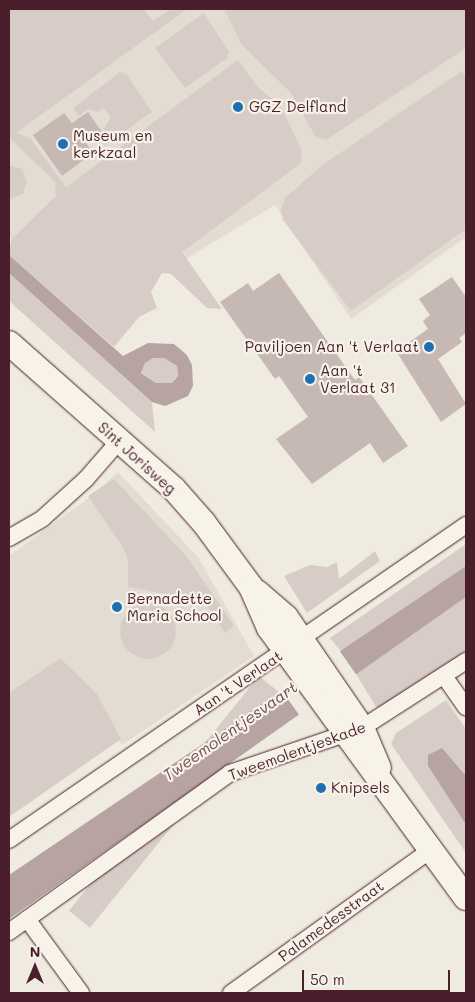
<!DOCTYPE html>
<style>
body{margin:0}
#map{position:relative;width:475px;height:1002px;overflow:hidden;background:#f0ebe0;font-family:Mali,sans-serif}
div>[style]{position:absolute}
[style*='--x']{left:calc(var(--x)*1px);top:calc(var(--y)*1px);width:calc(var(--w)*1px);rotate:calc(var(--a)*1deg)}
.built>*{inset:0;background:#e3dcd2}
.green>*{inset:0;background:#d8cdc6;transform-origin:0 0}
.round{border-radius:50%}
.water>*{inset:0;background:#b7a4a2}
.pier>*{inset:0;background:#f0ebe0;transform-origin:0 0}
.building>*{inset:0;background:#c6b8b3}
.roads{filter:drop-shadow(0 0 1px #4a1f2b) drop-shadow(0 0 1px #4a1f2b)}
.minor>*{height:16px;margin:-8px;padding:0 8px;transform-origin:8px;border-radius:8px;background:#f7f3e8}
.secondary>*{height:24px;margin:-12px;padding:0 12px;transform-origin:12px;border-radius:12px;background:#f7f3e8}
.dots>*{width:14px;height:14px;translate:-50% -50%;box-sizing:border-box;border:2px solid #f7f3e8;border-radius:50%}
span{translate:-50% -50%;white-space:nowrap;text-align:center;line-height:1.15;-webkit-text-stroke:4.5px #f7f3e8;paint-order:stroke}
.poi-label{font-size:15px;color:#4a1f2b}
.left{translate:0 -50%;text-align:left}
.right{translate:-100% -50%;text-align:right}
.street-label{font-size:15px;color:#4a1f2b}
.water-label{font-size:16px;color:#704e55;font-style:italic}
.frame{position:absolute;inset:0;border:10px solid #4a1f2b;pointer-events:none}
.north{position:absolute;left:10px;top:942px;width:50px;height:50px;-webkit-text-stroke:4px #f7f3e8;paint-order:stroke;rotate:0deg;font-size:14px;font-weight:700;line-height:20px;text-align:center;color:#4a1f2b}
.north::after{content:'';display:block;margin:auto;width:18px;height:22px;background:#4a1f2b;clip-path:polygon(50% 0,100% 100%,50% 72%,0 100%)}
.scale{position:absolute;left:302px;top:970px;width:148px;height:22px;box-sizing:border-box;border:2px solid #4a1f2b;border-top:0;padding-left:6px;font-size:15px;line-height:18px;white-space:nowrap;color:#4a1f2b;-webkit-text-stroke:4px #f7f3e8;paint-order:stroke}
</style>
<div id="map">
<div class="built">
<i style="clip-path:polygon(9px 9px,466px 9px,466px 237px,351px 319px,275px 205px,96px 313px,9px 237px)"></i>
<i style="clip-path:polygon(118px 472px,198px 557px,254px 656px,122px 745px,57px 665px,9px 697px,9px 556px,90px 497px)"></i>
</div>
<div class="green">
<i style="clip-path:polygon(9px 9px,144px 9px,153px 21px,171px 9px,187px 9px,16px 133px,30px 138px,66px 187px,238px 60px,257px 86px,281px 107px,302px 151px,301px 163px,182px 252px,222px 309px,207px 308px,171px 274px,162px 273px,151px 292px,157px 308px,139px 317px,114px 347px,9px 255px,11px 240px,56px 196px,55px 182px,9px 137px)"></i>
<i style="clip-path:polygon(224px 9px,466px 9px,466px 48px,326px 140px,315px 136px,291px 93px,242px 45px)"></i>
<i style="clip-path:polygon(204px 13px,229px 52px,227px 58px,185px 88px,155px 48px)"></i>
<i style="clip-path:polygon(462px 71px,466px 77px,466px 229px,351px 311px,283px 220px,281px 210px,285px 198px,322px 165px)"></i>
<i style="clip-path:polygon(120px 72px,126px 74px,152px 112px,105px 145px,99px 137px,111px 117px,104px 108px,98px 112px,88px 109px,79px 116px,73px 108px)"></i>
<i style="clip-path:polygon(9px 165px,22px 169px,27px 181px,23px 194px,10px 199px)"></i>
<i style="clip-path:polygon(9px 273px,152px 402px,155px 432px,9px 301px)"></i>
<i style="clip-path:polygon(153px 358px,164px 358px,177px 366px,178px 376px,172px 383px,156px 383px,141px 372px,145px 363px)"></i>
<i style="clip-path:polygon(114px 479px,188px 558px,234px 626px,225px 633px,204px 601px,128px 587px,128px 560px,123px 547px,88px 496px)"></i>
<i style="clip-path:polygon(466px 544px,466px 566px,341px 651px,330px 638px)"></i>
<i style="clip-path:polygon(375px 551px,380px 561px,307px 613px,284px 576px,310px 565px,327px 567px,337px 562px,339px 579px)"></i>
<i style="clip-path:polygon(466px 597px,466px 654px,390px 708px,376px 707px,356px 674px)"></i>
<i class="round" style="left:120px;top:603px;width:56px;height:56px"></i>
<i style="clip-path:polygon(60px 658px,97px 694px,121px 739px,9px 817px,9px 693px)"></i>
<i style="left:259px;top:676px;width:27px;height:302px;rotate:39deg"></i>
<i style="clip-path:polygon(446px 700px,466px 729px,466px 779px,428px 766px,466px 825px,466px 853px,391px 744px,396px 733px)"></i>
</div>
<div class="water">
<i style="clip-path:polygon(evenodd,9px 255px,123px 356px,148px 343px,174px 344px,187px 355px,192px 365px,193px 386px,188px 396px,165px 406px,152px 402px,9px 273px,9px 255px,153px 358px,164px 358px,177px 366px,178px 376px,172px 383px,156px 383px,141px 373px,145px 363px,153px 358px)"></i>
<i style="clip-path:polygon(466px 566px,466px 597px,9px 919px,9px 875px)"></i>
<i style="clip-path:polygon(442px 748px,466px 776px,466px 825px,428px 766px,428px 755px)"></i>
</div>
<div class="pier">
<i style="left:339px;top:650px;width:32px;height:70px;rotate:55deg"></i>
</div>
<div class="building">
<i style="clip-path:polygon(88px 112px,102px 132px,86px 143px,93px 153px,62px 176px,33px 135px,64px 113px,72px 123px)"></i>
<i style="clip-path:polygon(279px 273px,355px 380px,359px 377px,408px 446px,383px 463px,370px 443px,312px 484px,276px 439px,308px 417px,279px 376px,275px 379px,220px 302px,248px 283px,253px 291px)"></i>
<i style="clip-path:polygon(452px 277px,466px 297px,466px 333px,459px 338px,462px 342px,438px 359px,466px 404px,441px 422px,396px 351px,428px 329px,423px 321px,430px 315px,419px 299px)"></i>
</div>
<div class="roads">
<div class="minor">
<i style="--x:9;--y:538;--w:39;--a:-30"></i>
<i style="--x:43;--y:518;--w:58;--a:-42.2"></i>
<i style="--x:86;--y:479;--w:50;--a:-49"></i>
<i style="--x:444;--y:676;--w:38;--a:55"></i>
<i style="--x:9;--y:840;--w:555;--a:-34.58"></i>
<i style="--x:27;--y:919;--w:92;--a:53.9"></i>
<i style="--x:9;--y:932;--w:272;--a:-35.7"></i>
<i style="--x:230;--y:773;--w:139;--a:-18.8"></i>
<i style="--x:362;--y:728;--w:124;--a:-32.8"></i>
<i style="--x:231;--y:993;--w:247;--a:-35.6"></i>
</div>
<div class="secondary">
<i style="--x:9;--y:343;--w:220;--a:41.5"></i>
<i style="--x:174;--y:489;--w:45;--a:48.6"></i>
<i style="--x:204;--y:523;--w:79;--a:53.7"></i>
<i style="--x:251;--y:587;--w:45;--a:66.3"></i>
<i style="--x:269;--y:628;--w:334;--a:53.9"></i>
<i style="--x:257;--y:592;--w:38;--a:41"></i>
<i style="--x:286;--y:617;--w:135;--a:55.6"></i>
<i style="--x:362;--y:728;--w:43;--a:67"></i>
</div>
</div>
<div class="dots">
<i style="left:238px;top:107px;background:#1f6fb2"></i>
<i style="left:63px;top:144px;background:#1f6fb2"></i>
<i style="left:429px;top:347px;background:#1f6fb2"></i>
<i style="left:310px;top:379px;background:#1f6fb2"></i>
<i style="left:117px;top:607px;background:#1f6fb2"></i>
<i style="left:321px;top:788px;background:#1f6fb2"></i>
</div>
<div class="poi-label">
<span class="left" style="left:249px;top:107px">GGZ Delfland</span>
<span class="left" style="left:73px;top:144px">Museum en<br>kerkzaal</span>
<span class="right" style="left:419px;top:347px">Paviljoen Aan 't Verlaat</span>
<span class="left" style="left:320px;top:379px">Aan 't<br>Verlaat 31</span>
<span class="left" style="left:127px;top:607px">Bernadette<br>Maria School</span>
<span class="left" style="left:331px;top:788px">Knipsels</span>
</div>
<div class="street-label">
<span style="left:137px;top:458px;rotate:42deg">Sint Jorisweg</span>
<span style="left:238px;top:683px;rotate:-34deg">Aan 't Verlaat</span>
<span style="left:297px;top:751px;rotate:-20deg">Tweemolentjeskade</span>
<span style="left:331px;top:921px;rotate:-36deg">Palamedesstraat</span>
</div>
<div class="water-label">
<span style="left:230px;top:731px;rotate:-35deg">Tweemolentjesvaart</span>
</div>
<div class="frame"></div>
<div class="north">N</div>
<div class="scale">50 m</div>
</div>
